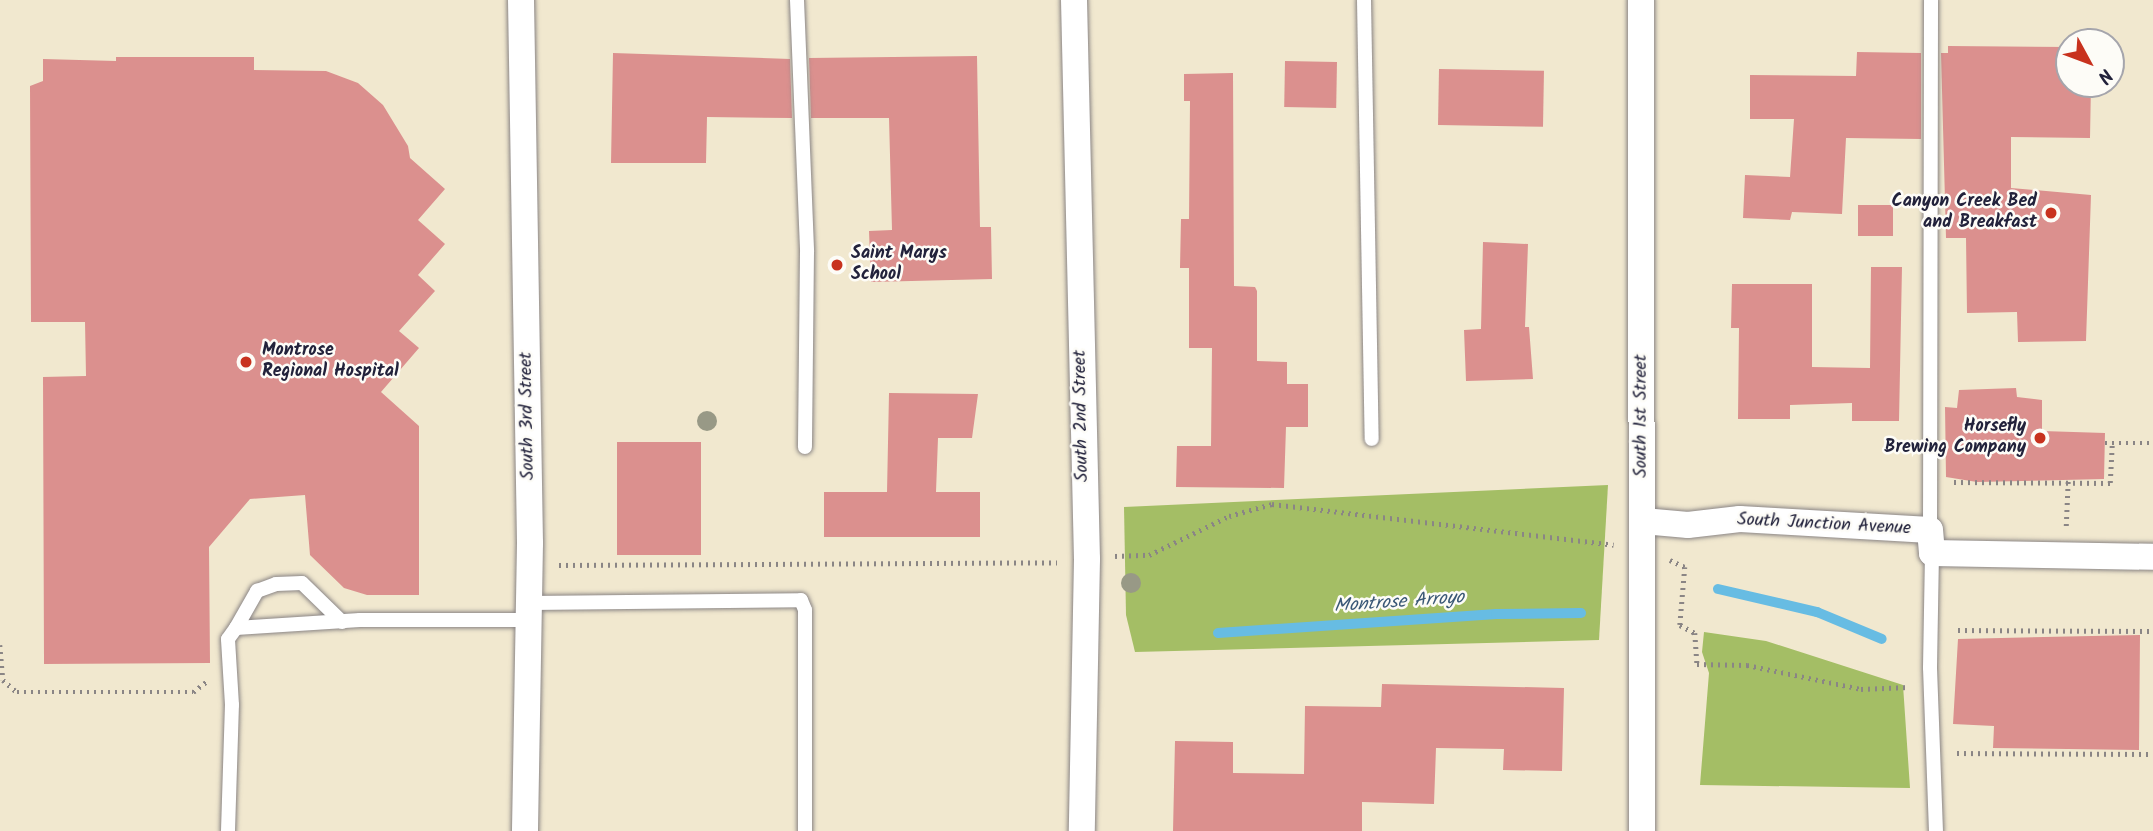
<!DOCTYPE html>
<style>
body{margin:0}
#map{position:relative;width:2153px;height:831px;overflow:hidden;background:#f1e8cf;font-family:Kalam,sans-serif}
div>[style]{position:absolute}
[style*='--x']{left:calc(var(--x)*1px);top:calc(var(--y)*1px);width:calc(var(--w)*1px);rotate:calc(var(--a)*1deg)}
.green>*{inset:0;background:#a4be65}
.stream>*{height:10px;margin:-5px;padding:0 5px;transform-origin:5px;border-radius:5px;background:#67bce3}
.building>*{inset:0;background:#db908e;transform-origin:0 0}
.path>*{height:4.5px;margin-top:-2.25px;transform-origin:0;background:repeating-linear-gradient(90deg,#8a8585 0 2px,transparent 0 7px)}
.roads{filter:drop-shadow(0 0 2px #8a8585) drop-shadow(0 0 2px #8a8585)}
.service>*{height:14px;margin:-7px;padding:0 7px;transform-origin:7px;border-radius:7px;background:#fff}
.minor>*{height:26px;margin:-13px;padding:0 13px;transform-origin:13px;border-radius:13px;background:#fff}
.trees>*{width:20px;height:20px;margin:-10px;border-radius:50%;background:#989986}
.dots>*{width:19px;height:19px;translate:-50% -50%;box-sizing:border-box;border:4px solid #fdfcf7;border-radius:50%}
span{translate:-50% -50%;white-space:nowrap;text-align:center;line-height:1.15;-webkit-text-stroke:5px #fdfcf7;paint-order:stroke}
.poi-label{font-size:18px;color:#22223b;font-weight:700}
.right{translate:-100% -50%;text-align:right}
.left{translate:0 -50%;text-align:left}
.street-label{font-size:18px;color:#22223b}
.water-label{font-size:19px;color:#3a5876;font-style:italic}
.north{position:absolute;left:2055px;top:28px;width:70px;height:70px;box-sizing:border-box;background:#fdfcf7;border:2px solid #a5a5ac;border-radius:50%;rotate:131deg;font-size:19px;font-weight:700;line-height:28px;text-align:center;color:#22223b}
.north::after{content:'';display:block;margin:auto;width:24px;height:32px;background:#c8321e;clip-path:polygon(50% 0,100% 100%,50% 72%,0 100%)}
</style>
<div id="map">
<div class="green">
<i style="clip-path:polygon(1608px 485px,1599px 640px,1135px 652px,1126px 615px,1124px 507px)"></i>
<i style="clip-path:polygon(1704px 632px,1766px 641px,1903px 685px,1910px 788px,1700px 785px,1709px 673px,1702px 652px)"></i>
</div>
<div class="stream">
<i style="--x:1718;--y:589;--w:102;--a:13.1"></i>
<i style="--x:1817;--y:612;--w:70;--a:22.6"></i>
<i style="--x:1218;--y:633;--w:279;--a:-3.9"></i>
<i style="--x:1496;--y:614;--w:85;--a:-0.7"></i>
</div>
<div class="building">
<i style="clip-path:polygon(1948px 46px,2069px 47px,2069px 84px,2091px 84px,2090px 138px,2011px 137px,2011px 188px,2091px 195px,2086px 341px,2018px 342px,2017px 312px,1967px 313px,1966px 238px,1946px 238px,1941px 53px,1948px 53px)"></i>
<i style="clip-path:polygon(1857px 52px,1921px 53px,1921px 139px,1846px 138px,1842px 214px,1792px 212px,1790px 220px,1743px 218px,1745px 175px,1790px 177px,1794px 119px,1750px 119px,1750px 75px,1856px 76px)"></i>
<i style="clip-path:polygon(613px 53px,790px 59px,792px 118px,707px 117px,706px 163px,611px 163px)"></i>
<i style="clip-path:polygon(977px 56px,980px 227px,991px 227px,992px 279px,871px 282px,869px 231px,892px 230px,889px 118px,811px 118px,809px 58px)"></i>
<i style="clip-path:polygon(116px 57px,254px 57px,254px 70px,326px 71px,358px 83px,383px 105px,408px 146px,410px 158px,445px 189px,418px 220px,445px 244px,418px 275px,435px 291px,399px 331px,419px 348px,381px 392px,419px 426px,419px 595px,367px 595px,344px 588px,310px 555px,305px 495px,250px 499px,209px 547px,210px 663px,44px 664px,43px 377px,86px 376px,85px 322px,31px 322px,30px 86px,43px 81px,43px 59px,116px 61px)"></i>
<i style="left:1285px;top:61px;width:52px;height:46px;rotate:1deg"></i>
<i style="left:1439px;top:69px;width:105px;height:56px;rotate:1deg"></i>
<i style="clip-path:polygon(1233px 73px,1234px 286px,1255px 287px,1257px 291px,1257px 361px,1287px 362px,1287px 384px,1308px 384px,1308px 427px,1286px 427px,1284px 488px,1176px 487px,1177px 446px,1211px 446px,1212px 348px,1189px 348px,1189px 268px,1180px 268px,1181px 219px,1189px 219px,1190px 101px,1184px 101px,1184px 74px)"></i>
<i style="left:1858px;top:205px;width:35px;height:31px"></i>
<i style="clip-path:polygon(1483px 242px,1528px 244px,1525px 327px,1529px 327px,1533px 379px,1466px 381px,1464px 330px,1481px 329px)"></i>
<i style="clip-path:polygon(1871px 267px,1902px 267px,1899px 421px,1852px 421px,1852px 403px,1790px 405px,1790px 419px,1738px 419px,1739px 328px,1731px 328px,1732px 284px,1812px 284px,1812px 367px,1870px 368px)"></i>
<i style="clip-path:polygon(2016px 388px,2017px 397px,2042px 400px,2042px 431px,2105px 433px,2104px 479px,1977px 482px,1946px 477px,1945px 407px,1957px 408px,1959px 390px)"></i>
<i style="clip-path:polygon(889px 393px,978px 394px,972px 438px,938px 438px,936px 492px,980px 492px,980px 537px,824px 537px,824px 492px,887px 492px)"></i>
<i style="left:617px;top:442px;width:84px;height:113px"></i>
<i style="clip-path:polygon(2140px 635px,2139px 750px,1993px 748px,1994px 726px,1953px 724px,1958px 639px)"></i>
<i style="clip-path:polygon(1382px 684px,1564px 688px,1562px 771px,1503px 770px,1504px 749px,1436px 748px,1434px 804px,1362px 802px,1362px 831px,1173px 831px,1175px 741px,1233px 742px,1233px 773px,1304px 774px,1305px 706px,1381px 707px)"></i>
</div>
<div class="path">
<i style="--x:2105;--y:443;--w:47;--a:0"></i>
<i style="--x:1954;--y:482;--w:156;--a:0.4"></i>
<i style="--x:2110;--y:483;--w:39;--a:-87"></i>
<i style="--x:2066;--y:526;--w:46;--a:-87.5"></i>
<i style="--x:1115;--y:556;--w:34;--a:-2"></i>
<i style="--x:1149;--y:555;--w:89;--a:-26"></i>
<i style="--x:1229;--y:516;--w:45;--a:-15.6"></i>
<i style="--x:1272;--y:504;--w:344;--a:6.8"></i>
<i style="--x:1670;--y:560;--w:17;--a:25"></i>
<i style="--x:1685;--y:567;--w:58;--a:94.9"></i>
<i style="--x:1680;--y:625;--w:17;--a:28"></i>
<i style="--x:1695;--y:633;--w:31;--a:86"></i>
<i style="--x:1697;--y:664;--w:50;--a:1.1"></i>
<i style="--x:1747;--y:665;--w:116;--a:11.9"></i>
<i style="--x:1861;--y:689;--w:48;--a:-2.4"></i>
<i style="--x:559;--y:565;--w:498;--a:-0.3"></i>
<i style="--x:1958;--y:630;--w:191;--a:0.3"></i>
<i style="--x:0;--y:645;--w:35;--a:85"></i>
<i style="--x:3;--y:680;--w:18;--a:41"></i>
<i style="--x:17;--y:692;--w:176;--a:0"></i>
<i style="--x:193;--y:692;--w:18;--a:-38"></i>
<i style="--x:1957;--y:753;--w:195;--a:0.3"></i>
</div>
<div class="roads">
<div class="service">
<i style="--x:797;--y:0;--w:252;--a:87.7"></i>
<i style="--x:807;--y:252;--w:195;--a:90.6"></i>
<i style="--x:1364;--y:0;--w:439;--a:89"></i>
<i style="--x:1930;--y:530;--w:530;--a:-89.89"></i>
<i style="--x:1932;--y:553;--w:115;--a:91"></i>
<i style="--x:1930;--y:668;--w:163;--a:87.9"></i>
<i style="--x:530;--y:603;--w:271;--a:-0.6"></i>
<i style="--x:801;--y:600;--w:11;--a:68"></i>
<i style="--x:805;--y:610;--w:221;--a:90"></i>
<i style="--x:236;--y:628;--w:43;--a:-60.4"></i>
<i style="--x:257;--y:591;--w:20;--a:-20"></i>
<i style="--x:276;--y:584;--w:26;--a:-2"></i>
<i style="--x:302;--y:583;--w:56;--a:44.3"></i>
<i style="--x:228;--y:831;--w:126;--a:-88.2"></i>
<i style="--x:232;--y:705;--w:66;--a:-93.5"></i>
<i style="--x:228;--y:639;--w:14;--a:-54"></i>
<i style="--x:236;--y:628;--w:124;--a:-3.7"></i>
<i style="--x:360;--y:620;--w:169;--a:0"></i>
</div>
<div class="minor">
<i style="--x:521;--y:0;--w:543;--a:89.05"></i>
<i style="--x:530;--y:543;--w:288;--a:91"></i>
<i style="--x:1074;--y:0;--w:559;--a:88.67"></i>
<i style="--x:1087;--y:559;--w:272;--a:91.1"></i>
<i style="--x:1641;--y:0;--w:831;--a:89.93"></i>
<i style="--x:1643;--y:521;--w:45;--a:5.1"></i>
<i style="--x:1688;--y:525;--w:52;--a:-6.6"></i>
<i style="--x:1740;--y:519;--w:190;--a:3.3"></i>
<i style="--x:1930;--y:530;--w:23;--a:85"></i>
<i style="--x:1932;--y:553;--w:221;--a:1"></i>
</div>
</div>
<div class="trees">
<i style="left:707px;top:421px"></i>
<i style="left:1131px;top:583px"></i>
</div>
<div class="dots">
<i style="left:2051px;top:213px;background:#c8321e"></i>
<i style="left:837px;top:265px;background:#c8321e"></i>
<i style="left:246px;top:362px;background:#c8321e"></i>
<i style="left:2040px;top:438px;background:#c8321e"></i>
</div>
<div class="poi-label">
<span class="right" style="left:2037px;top:213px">Canyon Creek Bed<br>and Breakfast</span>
<span class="left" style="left:851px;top:265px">Saint Marys<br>School</span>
<span class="left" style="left:262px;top:362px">Montrose<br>Regional Hospital</span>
<span class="right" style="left:2026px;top:438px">Horsefly<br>Brewing Company</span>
</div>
<div class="street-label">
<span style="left:528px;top:416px;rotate:-91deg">South 3rd Street</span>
<span style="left:1082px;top:416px;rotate:-91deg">South 2nd Street</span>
<span style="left:1642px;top:416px;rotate:-90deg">South 1st Street</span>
<span style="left:1824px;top:525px;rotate:3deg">South Junction Avenue</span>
</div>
<div class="water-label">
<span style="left:1399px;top:603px;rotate:-4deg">Montrose Arroyo</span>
</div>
<div class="north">N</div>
</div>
